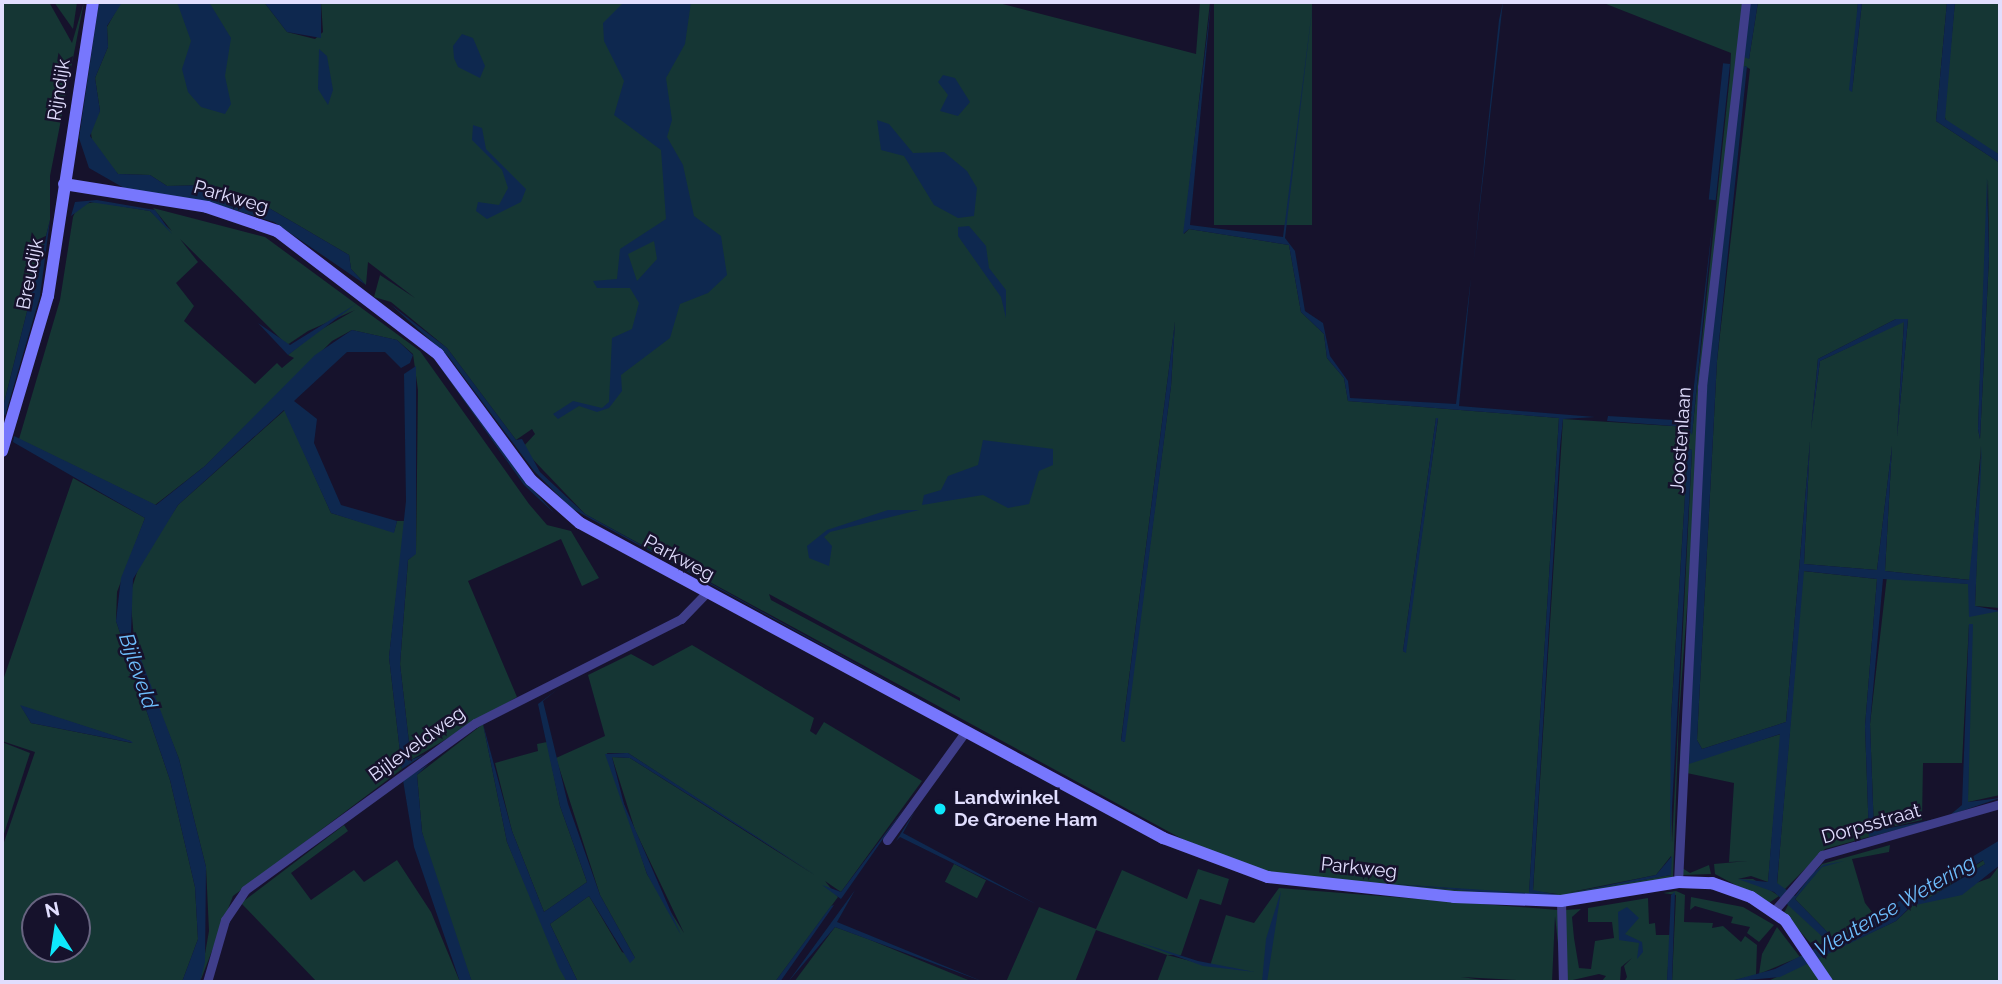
<!DOCTYPE html>
<style>
body{margin:0}
#map{position:relative;width:2002px;height:984px;overflow:hidden;background:#16122c;font-family:Raleway,sans-serif}
div>[style]{position:absolute}
[style*='--x']{left:calc(var(--x)*1px);top:calc(var(--y)*1px);width:calc(var(--w)*1px);rotate:calc(var(--a)*1deg)}
.green>*{inset:0;background:#153634;transform-origin:0 0}
.water>*{inset:0;background:#0e284f;transform-origin:0 0}
.street>*{height:9px;margin:-4.5px;padding:0 4.5px;transform-origin:4.5px;border-radius:4.5px;background:#3f3e8a}
.secondary>*{height:12px;margin:-6px;padding:0 6px;transform-origin:6px;border-radius:6px;background:#7777fd}
.dots>*{width:19px;height:19px;translate:-50% -50%;box-sizing:border-box;border:4px solid #16122c;border-radius:50%}
span{translate:-50% -50%;white-space:nowrap;text-align:center;line-height:1.15;-webkit-text-stroke:5px #16122c;paint-order:stroke}
.street-label{font-size:19px;color:#e1defe}
.poi-label{font-size:19px;color:#e1defe;font-weight:700}
.left{translate:0 -50%;text-align:left}
.water-label{font-size:21px;color:#6ebefd;font-style:italic}
.frame{position:absolute;inset:0;border:4px solid #e1defe;pointer-events:none}
.north{position:absolute;left:21px;top:893px;width:70px;height:70px;box-sizing:border-box;background:#16122c;border:2px solid #676480;border-radius:50%;rotate:348deg;font-size:19px;font-weight:700;line-height:28px;text-align:center;color:#e1defe}
.north::after{content:'';display:block;margin:auto;width:24px;height:32px;background:#0ee8fb;clip-path:polygon(50% 0,100% 100%,50% 72%,0 100%)}
</style>
<div id="map">
<div class="green">
<i style="clip-path:polygon(2px 2px,49px 2px,72px 43px,84px 2px,50px 176px,50px 220px,2px 411px)"></i>
<i style="clip-path:polygon(54px 2px,77px 2px,73px 29px)"></i>
<i style="clip-path:polygon(evenodd,121px 2px,264px 2px,287px 32px,315px 39px,323px 32px,321px 2px,995px 2px,1196px 54px,1200px 2px,1210px 2px,1184px 234px,1189px 229px,1289px 245px,1301px 312px,1324px 334px,1327px 358px,1344px 378px,1348px 401px,1559px 418px,1529px 894px,1394px 884px,1529px 896px,1558px 894px,1533px 891px,1563px 419px,1687px 427px,1692px 434px,1730px 75px,1731px 53px,1601px 2px,1749px 2px,1744px 51px,1749px 59px,1758px 2px,1858px 2px,1852px 92px,1862px 2px,1947px 2px,1936px 121px,2000px 163px,2000px 608px,1975px 606px,1981px 446px,1970px 580px,1885px 571px,1892px 446px,1877px 570px,1804px 564px,1810px 441px,1786px 722px,1702px 749px,1697px 740px,1717px 361px,1750px 69px,1745px 66px,1704px 407px,1683px 764px,1781px 734px,1768px 882px,1751px 876px,1738px 879px,1753px 879px,1779px 896px,1769px 903px,1715px 874px,1714px 864px,1748px 861px,1729px 862px,1734px 783px,1682px 772px,1679px 866px,1690px 873px,1709px 865px,1711px 874px,1683px 875px,1678px 868px,1680px 755px,1699px 443px,1679px 717px,1673px 878px,1585px 895px,1513px 898px,1275px 874px,1219px 859px,585px 514px,522px 448px,535px 434px,532px 429px,516px 440px,447px 348px,391px 302px,374px 297px,380px 275px,415px 298px,368px 262px,366px 285px,351px 269px,349px 255px,250px 197px,232px 198px,213px 185px,167px 186px,150px 175px,118px 174px,93px 147px,90px 126px,100px 111px,95px 78px,108px 47px,107px 27px,121px 2px,1988px 179px,1989px 257px,1980px 439px,1978px 429px,1988px 179px,121px 2px,1896px 319px,1908px 319px,1897px 437px,1904px 321px,1820px 361px,1811px 429px,1818px 359px,1896px 319px,121px 2px,1175px 322px,1171px 386px,1124px 742px,1121px 740px,1175px 322px,121px 2px,1436px 418px,1438px 419px,1405px 652px,1403px 651px,1436px 418px,121px 2px,1688px 449px,1692px 450px,1672px 843px,1671px 718px,1688px 449px,121px 2px,769px 594px,960px 698px,960px 701px,771px 600px,769px 594px,121px 2px,1671px 856px,1671px 875px,1566px 893px,1656px 875px,1671px 856px)"></i>
<i style="left:1214px;top:2px;width:98px;height:223px"></i>
<i style="clip-path:polygon(1955px 2px,2000px 2px,2000px 155px,1949px 128px,1944px 115px)"></i>
<i style="clip-path:polygon(evenodd,95px 202px,150px 211px,172px 231px,153px 208px,265px 237px,420px 351px,529px 504px,547px 525px,571px 531px,599px 578px,582px 586px,561px 539px,468px 581px,517px 697px,411px 760px,400px 664px,408px 560px,416px 553px,418px 390px,413px 354px,397px 340px,352px 330px,332px 341px,205px 466px,155px 505px,19px 439px,60px 300px,73px 217px,78px 205px,95px 202px,180px 239px,287px 345px,308px 331px,355px 310px,315px 333px,288px 355px,294px 358px,282px 368px,277px 363px,255px 384px,184px 321px,194px 306px,176px 283px,198px 262px,180px 239px)"></i>
<i style="clip-path:polygon(285px 410px,331px 513px,394px 532px,397px 521px,405px 521px,389px 657px,402px 769px,233px 896px,200px 982px,209px 931px,206px 867px,179px 759px,135px 649px,130px 594px,140px 563px,178px 505px)"></i>
<i style="clip-path:polygon(evenodd,73px 478px,145px 518px,117px 592px,116px 621px,170px 780px,195px 887px,198px 939px,182px 982px,2px 982px,2px 848px,35px 752px,2px 741px,2px 683px,73px 478px,21px 706px,130px 741px,132px 743px,31px 723px,21px 706px,73px 478px,35px 907px,77px 907px,77px 949px,35px 949px,35px 907px)"></i>
<i style="clip-path:polygon(1803px 571px,1877px 579px,1865px 726px,1869px 836px,1942px 817px,1825px 849px,1784px 890px,1777px 884px)"></i>
<i style="clip-path:polygon(1887px 576px,1969px 584px,1974px 613px,2000px 611px,2000px 795px,1968px 802px,1969px 624px,1962px 763px,1923px 763px,1922px 820px,1874px 831px,1870px 724px)"></i>
<i style="clip-path:polygon(evenodd,692px 645px,814px 718px,810px 731px,816px 735px,824px 722px,922px 781px,841px 892px,825px 881px,838px 897px,775px 982px,578px 982px,550px 924px,589px 896px,622px 952px,635px 958px,600px 895px,556px 758px,605px 736px,588px 675px,631px 654px,653px 666px,692px 645px,607px 753px,628px 753px,816px 876px,630px 758px,612px 757px,635px 830px,684px 933px,647px 874px,607px 753px)"></i>
<i style="clip-path:polygon(483px 724px,507px 842px,567px 982px,472px 982px,441px 903px,422px 832px,417px 775px)"></i>
<i style="clip-path:polygon(2px 742px,30px 753px,2px 840px)"></i>
<i style="clip-path:polygon(547px 742px,560px 806px,587px 882px,544px 912px,512px 831px,495px 763px,538px 751px,537px 744px)"></i>
<i style="clip-path:polygon(344px 825px,348px 831px,291px 873px,311px 900px,354px 870px,364px 882px,397px 860px,431px 912px,460px 982px,317px 982px,241px 903px)"></i>
<i style="clip-path:polygon(1890px 845px,1889px 852px,1852px 859px,1865px 903px,1876px 917px,1835px 940px,1795px 899px,1821px 867px,1794px 896px,1822px 864px)"></i>
<i style="clip-path:polygon(1984px 860px,1985px 864px,1924px 901px,1923px 898px)"></i>
<i style="left:954px;top:864px;width:36px;height:20px;rotate:27deg"></i>
<i style="clip-path:polygon(2000px 865px,2000px 982px,1766px 982px,1896px 921px,1912px 906px,1990px 878px)"></i>
<i style="clip-path:polygon(1198px 869px,1229px 879px,1221px 905px,1200px 899px,1181px 955px,1167px 955px,1210px 966px,1226px 915px,1254px 923px,1279px 888px,1558px 910px,1562px 982px,1555px 916px,1552px 982px,1461px 977px,1498px 982px,1157px 982px,1167px 955px,1096px 930px,1075px 982px,1006px 982px,1039px 907px,1096px 929px,1122px 870px,1187px 899px)"></i>
<i style="clip-path:polygon(1676px 891px,1685px 895px,1684px 922px,1713px 923px,1712px 928px,1723px 926px,1741px 942px,1745px 936px,1757px 945px,1756px 975px,1727px 982px,1672px 982px,1676px 895px,1663px 893px)"></i>
<i style="clip-path:polygon(1691px 897px,1743px 907px,1774px 925px,1759px 942px,1747px 933px,1750px 927px,1731px 923px,1733px 917px,1695px 906px,1690px 910px)"></i>
<i style="clip-path:polygon(1648px 898px,1649px 924px,1655px 923px,1656px 935px,1670px 935px,1667px 982px,1624px 982px,1627px 977px,1624px 966px,1632px 958px,1621px 967px,1620px 982px,1601px 982px,1606px 976px,1599px 974px,1564px 982px,1564px 910px,1581px 909px,1572px 917px,1574px 938px,1579px 968px,1591px 969px,1595px 941px,1614px 938px,1612px 922px,1588px 922px,1588px 908px)"></i>
<i style="clip-path:polygon(1789px 903px,1814px 925px,1828px 944px,1812px 945px,1784px 913px)"></i>
<i style="clip-path:polygon(835px 927px,868px 939px,973px 982px,794px 982px)"></i>
<i style="clip-path:polygon(1777px 927px,1800px 957px,1759px 974px,1762px 954px)"></i>
</div>
<div class="water">
<i style="clip-path:polygon(99px 2px,121px 4px,107px 26px,108px 47px,95px 78px,100px 111px,90px 136px,118px 174px,150px 175px,167px 186px,213px 185px,232px 198px,250px 197px,349px 255px,351px 269px,366px 285px,274px 222px,211px 203px,124px 188px,89px 168px,79px 138px)"></i>
<i style="clip-path:polygon(209px 2px,231px 38px,225px 76px,231px 104px,225px 114px,201px 107px,188px 92px,182px 69px,191px 41px,177px 2px)"></i>
<i style="clip-path:polygon(264px 2px,321px 2px,321px 38px,287px 32px)"></i>
<i style="clip-path:polygon(evenodd,624px 2px,691px 2px,685px 44px,666px 78px,672px 120px,667px 137px,683px 165px,694px 216px,721px 236px,727px 275px,708px 293px,680px 304px,670px 338px,621px 375px,622px 391px,609px 408px,597px 412px,579px 406px,558px 419px,553px 414px,573px 401px,602px 408px,609px 402px,612px 338px,632px 329px,639px 303px,630px 288px,597px 288px,593px 281px,617px 279px,620px 249px,666px 219px,661px 150px,614px 115px,624px 81px,604px 41px,603px 23px,624px 2px,654px 241px,657px 259px,637px 281px,628px 254px,654px 241px)"></i>
<i style="clip-path:polygon(1211px 2px,1190px 225px,1283px 237px,1313px 2px,1285px 238px,1295px 251px,1305px 311px,1323px 323px,1330px 356px,1348px 381px,1350px 398px,1456px 404px,1471px 277px,1459px 406px,1595px 417px,1563px 419px,1560px 447px,1533px 890px,1558px 895px,1524px 896px,1394px 884px,1529px 893px,1559px 418px,1348px 401px,1344px 378px,1327px 358px,1324px 334px,1301px 312px,1289px 245px,1189px 229px,1183px 234px)"></i>
<i style="clip-path:polygon(1503px 2px,1499px 37px,1473px 267px,1499px 20px)"></i>
<i style="clip-path:polygon(1749px 2px,1758px 2px,1749px 59px,1744px 57px)"></i>
<i style="clip-path:polygon(1858px 2px,1862px 2px,1852px 92px,1849px 90px)"></i>
<i style="clip-path:polygon(1947px 2px,1955px 2px,1945px 119px,2000px 155px,2000px 163px,1936px 121px)"></i>
<i style="clip-path:polygon(462px 34px,473px 38px,485px 66px,480px 78px,458px 67px,454px 58px,453px 46px)"></i>
<i style="clip-path:polygon(319px 49px,327px 56px,333px 90px,328px 105px,318px 89px)"></i>
<i style="left:1730px;top:64px;width:137px;height:7px;rotate:96deg"></i>
<i style="clip-path:polygon(evenodd,1747px 66px,1717px 361px,1697px 740px,1702px 749px,1786px 722px,1810px 441px,1804px 564px,1877px 570px,1892px 446px,1885px 571px,1969px 580px,1982px 446px,1975px 606px,2000px 611px,1969px 617px,1968px 584px,1883px 579px,1870px 724px,1874px 831px,1941px 818px,1869px 837px,1865px 726px,1877px 579px,1804px 571px,1777px 883px,1795px 896px,1813px 873px,1823px 865px,1844px 861px,1822px 867px,1795px 899px,1835px 940px,2000px 840px,2000px 865px,1962px 895px,1911px 906px,1896px 921px,1780px 977px,1727px 982px,1775px 969px,1828px 942px,1774px 892px,1738px 879px,1768px 882px,1780px 734px,1686px 765px,1704px 407px,1742px 67px,1747px 66px,1983px 860px,1985px 864px,1924px 901px,1923px 898px,1983px 860px)"></i>
<i style="clip-path:polygon(943px 75px,955px 78px,970px 102px,958px 116px,940px 111px,948px 95px,938px 82px)"></i>
<i style="clip-path:polygon(877px 120px,889px 124px,913px 153px,944px 152px,967px 171px,977px 188px,974px 216px,958px 218px,934px 205px,904px 156px,881px 150px)"></i>
<i style="clip-path:polygon(473px 125px,482px 128px,486px 149px,526px 189px,521px 202px,487px 219px,476px 211px,478px 202px,499px 205px,508px 188px,502px 170px,472px 140px)"></i>
<i style="clip-path:polygon(1987px 178px,1989px 257px,1980px 439px,1978px 429px)"></i>
<i style="clip-path:polygon(97px 200px,155px 210px,172px 234px,150px 211px,90px 202px,71px 216px,75px 202px)"></i>
<i style="clip-path:polygon(1713px 218px,1692px 435px,1687px 427px,1607px 421px,1608px 416px,1690px 421px)"></i>
<i style="clip-path:polygon(50px 220px,40px 296px,5px 416px,2px 411px)"></i>
<i style="clip-path:polygon(969px 226px,986px 246px,989px 268px,1006px 290px,1006px 318px,1001px 297px,958px 236px,958px 227px)"></i>
<i style="clip-path:polygon(356px 304px,288px 355px,258px 323px,290px 345px)"></i>
<i style="clip-path:polygon(390px 304px,447px 348px,516px 440px,522px 439px,540px 472px,585px 514px,973px 728px,571px 508px,534px 471px,448px 356px)"></i>
<i style="clip-path:polygon(1896px 319px,1908px 319px,1897px 437px,1904px 322px,1820px 361px,1811px 430px,1818px 359px)"></i>
<i style="clip-path:polygon(1175px 322px,1171px 386px,1125px 742px,1121px 741px)"></i>
<i style="clip-path:polygon(352px 330px,397px 340px,413px 355px,410px 363px,401px 368px,385px 352px,347px 352px,294px 401px,317px 419px,314px 443px,341px 505px,397px 521px,394px 533px,331px 513px,284px 410px,178px 505px,133px 579px,131px 633px,179px 759px,206px 867px,205px 962px,200px 982px,182px 982px,198px 939px,195px 887px,170px 780px,116px 621px,121px 578px,145px 518px,13px 442px,14px 436px,156px 505px,205px 466px,315px 355px)"></i>
<i style="clip-path:polygon(437px 363px,530px 486px,554px 513px,524px 485px)"></i>
<i style="clip-path:polygon(416px 366px,416px 554px,408px 560px,400px 664px,411px 760px,425px 754px,402px 769px,389px 657px,406px 501px,404px 374px)"></i>
<i style="clip-path:polygon(1436px 418px,1438px 418px,1406px 653px,1403px 651px)"></i>
<i style="clip-path:polygon(983px 440px,1053px 449px,1053px 465px,1039px 471px,1029px 504px,1008px 508px,983px 495px,922px 505px,924px 495px,941px 490px,948px 476px,978px 465px)"></i>
<i style="clip-path:polygon(1688px 449px,1692px 450px,1670px 843px,1671px 718px)"></i>
<i style="clip-path:polygon(888px 510px,919px 510px,830px 532px,824px 537px,832px 546px,829px 566px,809px 558px,807px 546px,827px 530px)"></i>
<i style="clip-path:polygon(1969px 624px,1973px 624px,1968px 802px,2000px 798px,1950px 815px,1962px 805px)"></i>
<i style="clip-path:polygon(558px 689px,543px 701px,568px 804px,600px 895px,635px 958px,630px 963px,589px 896px,550px 924px,578px 982px,567px 982px,559px 968px,507px 842px,483px 724px,512px 831px,544px 912px,587px 882px,560px 806px,538px 704px)"></i>
<i style="clip-path:polygon(20px 705px,131px 741px,133px 743px,31px 723px)"></i>
<i style="clip-path:polygon(627px 753px,628px 753px,816px 875px,630px 758px,612px 757px,624px 804px,681px 935px,647px 874px,605px 754px)"></i>
<i style="clip-path:polygon(429px 764px,417px 775px,422px 832px,472px 982px,460px 982px,414px 847px,403px 780px)"></i>
<i style="clip-path:polygon(906px 806px,841px 899px,822px 885px,841px 892px)"></i>
<i style="clip-path:polygon(915px 811px,903px 833px,1036px 904px,900px 837px,896px 841px)"></i>
<i style="clip-path:polygon(1672px 856px,1671px 875px,1566px 894px,1656px 875px)"></i>
<i style="clip-path:polygon(855px 890px,837px 922px,984px 982px,835px 927px,788px 982px)"></i>
<i style="clip-path:polygon(1281px 891px,1267px 982px,1262px 982px,1266px 939px)"></i>
<i style="clip-path:polygon(1675px 892px,1672px 982px,1667px 982px,1671px 895px)"></i>
<i style="clip-path:polygon(834px 905px,780px 982px,775px 982px,831px 906px)"></i>
<i style="clip-path:polygon(1627px 907px,1639px 918px,1625px 934px,1642px 942px,1643px 952px,1637px 959px,1639px 943px,1619px 940px,1618px 912px)"></i>
<i style="clip-path:polygon(1135px 941px,1198px 961px,1255px 972px,1203px 966px)"></i>
</div>
<div class="street">
<i style="--x:887;--y:840;--w:130;--a:-54.1"></i>
<i style="--x:1678;--y:882;--w:496;--a:-87.2"></i>
<i style="--x:1702;--y:387;--w:388;--a:-83.5"></i>
<i style="--x:1561;--y:901;--w:81;--a:88.6"></i>
<i style="--x:1774;--y:911;--w:74;--a:-49.4"></i>
<i style="--x:1822;--y:855;--w:185;--a:-16"></i>
<i style="--x:207;--y:982;--w:65;--a:-73.8"></i>
<i style="--x:225;--y:920;--w:36;--a:-56"></i>
<i style="--x:245;--y:890;--w:284;--a:-36"></i>
<i style="--x:475;--y:723;--w:231;--a:-26.8"></i>
<i style="--x:681;--y:619;--w:35;--a:-46"></i>
</div>
<div class="secondary">
<i style="--x:64;--y:184;--w:145;--a:9.1"></i>
<i style="--x:207;--y:207;--w:74;--a:18.9"></i>
<i style="--x:277;--y:231;--w:203;--a:37.4"></i>
<i style="--x:438;--y:354;--w:157;--a:53.6"></i>
<i style="--x:531;--y:480;--w:65;--a:41.3"></i>
<i style="--x:580;--y:523;--w:663;--a:28.38"></i>
<i style="--x:1163;--y:838;--w:112;--a:20.4"></i>
<i style="--x:1268;--y:877;--w:187;--a:6.1"></i>
<i style="--x:1454;--y:897;--w:107;--a:2.1"></i>
<i style="--x:1561;--y:901;--w:119;--a:-9.2"></i>
<i style="--x:1678;--y:882;--w:34;--a:2"></i>
<i style="--x:1712;--y:883;--w:41;--a:19.7"></i>
<i style="--x:1751;--y:897;--w:41;--a:34.1"></i>
<i style="--x:1785;--y:920;--w:75;--a:55.9"></i>
<i style="--x:2;--y:451;--w:162;--a:-73.5"></i>
<i style="--x:48;--y:296;--w:297;--a:-81.3"></i>
</div>
<div class="dots">
<i style="left:940px;top:809px;background:#0ee8fb"></i>
</div>
<div class="street-label">
<span style="left:59px;top:90px;rotate:-81deg">Rijndijk</span>
<span style="left:231px;top:197px;rotate:16deg">Parkweg</span>
<span style="left:30px;top:274px;rotate:-79deg">Breudijk</span>
<span style="left:1681px;top:440px;rotate:-86deg">Joostenlaan</span>
<span style="left:679px;top:558px;rotate:28deg">Parkweg</span>
<span style="left:417px;top:744px;rotate:-36deg">Bijleveldweg</span>
<span style="left:1871px;top:824px;rotate:-16deg">Dorpsstraat</span>
<span style="left:1359px;top:868px;rotate:6deg">Parkweg</span>
</div>
<div class="poi-label">
<span class="left" style="left:954px;top:809px">Landwinkel<br>De Groene Ham</span>
</div>
<div class="water-label">
<span style="left:138px;top:671px;rotate:71deg">Bijleveld</span>
<span style="left:1895px;top:906px;rotate:-30deg">Vleutense Wetering</span>
</div>
<div class="frame"></div>
<div class="north">N</div>
</div>
